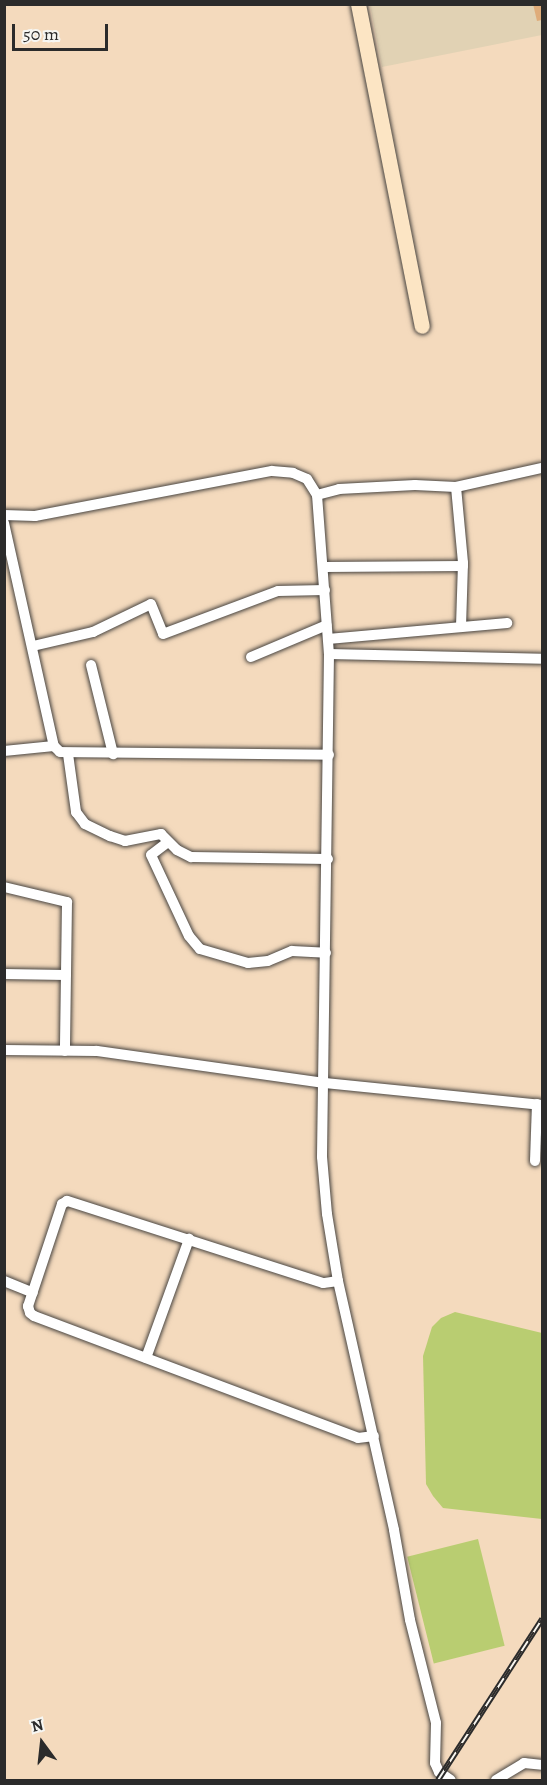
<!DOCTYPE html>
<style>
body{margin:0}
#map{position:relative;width:547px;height:1785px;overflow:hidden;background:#f4dabd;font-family:Alegreya,serif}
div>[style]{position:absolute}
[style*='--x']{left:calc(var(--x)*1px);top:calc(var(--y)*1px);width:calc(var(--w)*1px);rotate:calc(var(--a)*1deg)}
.built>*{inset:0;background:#e1d2b4}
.green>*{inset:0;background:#b9cd71;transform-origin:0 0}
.building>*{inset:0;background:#dfac7a}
.roads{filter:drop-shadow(0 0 2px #494541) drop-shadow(0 0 2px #494541)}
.street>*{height:10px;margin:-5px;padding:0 5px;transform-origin:5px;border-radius:5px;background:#fff}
.secondary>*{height:15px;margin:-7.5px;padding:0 7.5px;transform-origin:7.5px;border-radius:7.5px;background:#fce5c4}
.rail>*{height:6px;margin-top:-3px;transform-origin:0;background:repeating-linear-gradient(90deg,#f6f6f2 0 11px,#2b2b2b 0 22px);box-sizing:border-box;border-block:2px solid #2b2b2b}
span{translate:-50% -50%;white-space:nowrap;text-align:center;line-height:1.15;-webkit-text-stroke:4.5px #f6f6f2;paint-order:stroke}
.frame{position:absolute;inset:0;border:6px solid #2b2b2b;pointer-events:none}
.north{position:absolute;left:12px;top:1713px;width:60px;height:60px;-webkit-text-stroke:4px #f6f6f2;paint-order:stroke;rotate:345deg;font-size:16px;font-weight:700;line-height:24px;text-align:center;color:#2b2b2b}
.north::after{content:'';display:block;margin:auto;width:21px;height:27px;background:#2b2b2b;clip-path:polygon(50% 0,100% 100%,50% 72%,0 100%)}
.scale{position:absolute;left:12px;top:24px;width:96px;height:27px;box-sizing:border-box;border:3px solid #2b2b2b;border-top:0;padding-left:8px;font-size:18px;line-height:21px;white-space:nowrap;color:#2b2b2b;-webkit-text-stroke:4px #f6f6f2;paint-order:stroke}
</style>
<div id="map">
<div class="built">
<i style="clip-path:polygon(370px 5px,542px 5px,542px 35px,382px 67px)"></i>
</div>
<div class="green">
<i style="clip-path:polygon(455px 1312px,542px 1333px,542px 1519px,443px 1508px,433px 1496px,426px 1484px,423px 1356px,432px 1327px,441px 1318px)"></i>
<i style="left:478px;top:1539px;width:110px;height:73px;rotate:76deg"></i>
</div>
<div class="building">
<i style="clip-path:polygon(533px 4px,542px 4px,542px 20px,537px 21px)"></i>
</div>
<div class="roads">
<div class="street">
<i style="--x:456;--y:487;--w:76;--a:84.7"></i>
<i style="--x:463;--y:563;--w:63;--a:91.8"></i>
<i style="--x:317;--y:495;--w:23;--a:-15"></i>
<i style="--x:339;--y:489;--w:76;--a:-3"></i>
<i style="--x:415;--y:485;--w:41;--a:2.8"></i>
<i style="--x:456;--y:487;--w:88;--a:-12.5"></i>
<i style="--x:4;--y:515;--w:31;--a:2"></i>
<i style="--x:35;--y:516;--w:241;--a:-10.8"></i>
<i style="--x:272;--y:471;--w:21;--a:5"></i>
<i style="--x:293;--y:473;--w:15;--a:23"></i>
<i style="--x:307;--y:479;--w:19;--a:58"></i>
<i style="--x:317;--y:495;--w:159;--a:85.7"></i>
<i style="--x:329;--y:654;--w:503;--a:90.8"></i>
<i style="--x:322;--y:1157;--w:57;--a:85"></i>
<i style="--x:327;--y:1214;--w:68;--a:80.7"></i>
<i style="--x:338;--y:1281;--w:255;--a:77.3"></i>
<i style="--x:394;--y:1530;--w:91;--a:79.9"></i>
<i style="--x:410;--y:1620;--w:106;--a:75.8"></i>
<i style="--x:436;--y:1723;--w:40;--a:91.4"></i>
<i style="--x:435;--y:1763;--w:10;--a:66"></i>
<i style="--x:439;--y:1772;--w:14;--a:34"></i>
<i style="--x:4;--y:523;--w:229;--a:77.4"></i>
<i style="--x:54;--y:746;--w:8;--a:45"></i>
<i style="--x:60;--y:752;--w:269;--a:0.6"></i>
<i style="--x:324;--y:567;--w:139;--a:-0.4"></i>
<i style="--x:328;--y:639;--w:180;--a:-5.1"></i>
<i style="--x:33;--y:646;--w:62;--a:-13.1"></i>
<i style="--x:93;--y:632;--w:64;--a:-25.8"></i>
<i style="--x:151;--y:604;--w:32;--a:68"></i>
<i style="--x:163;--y:634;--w:123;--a:-20.5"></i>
<i style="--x:278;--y:591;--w:47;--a:-1.2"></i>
<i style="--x:329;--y:654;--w:213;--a:1.3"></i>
<i style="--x:251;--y:657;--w:82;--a:-22.8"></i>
<i style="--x:91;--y:665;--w:92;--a:76.1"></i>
<i style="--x:4;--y:751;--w:50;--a:-5.7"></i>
<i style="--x:68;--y:754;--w:59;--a:82.1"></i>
<i style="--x:76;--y:812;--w:15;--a:53"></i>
<i style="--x:85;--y:824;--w:28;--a:26"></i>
<i style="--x:110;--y:836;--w:16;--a:18"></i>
<i style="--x:125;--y:841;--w:37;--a:-11"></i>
<i style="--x:161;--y:834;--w:23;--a:45"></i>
<i style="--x:177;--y:850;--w:16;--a:27"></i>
<i style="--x:191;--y:857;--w:137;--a:0.8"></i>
<i style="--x:168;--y:842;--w:21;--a:143"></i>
<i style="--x:151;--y:855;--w:89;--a:64.9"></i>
<i style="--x:189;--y:936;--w:17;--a:50"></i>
<i style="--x:200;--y:949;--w:50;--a:16.3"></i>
<i style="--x:248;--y:963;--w:20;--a:-6"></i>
<i style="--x:268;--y:961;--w:26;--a:-23"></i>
<i style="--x:292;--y:951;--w:34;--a:3"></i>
<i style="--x:4;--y:887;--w:65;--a:13.4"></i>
<i style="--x:67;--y:902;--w:149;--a:90.8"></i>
<i style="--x:4;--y:974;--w:62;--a:0.9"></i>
<i style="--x:4;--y:1050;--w:93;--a:0.6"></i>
<i style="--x:97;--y:1051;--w:230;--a:8"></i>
<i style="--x:325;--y:1083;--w:218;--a:5.8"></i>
<i style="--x:535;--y:1161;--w:57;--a:-88"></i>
<i style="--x:4;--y:1281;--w:31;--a:22"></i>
<i style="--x:338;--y:1281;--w:15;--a:172"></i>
<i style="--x:323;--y:1283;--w:269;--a:-162.2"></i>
<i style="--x:67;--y:1201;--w:6;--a:149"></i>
<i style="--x:62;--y:1204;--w:108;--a:108.4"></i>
<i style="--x:28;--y:1306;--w:7;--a:74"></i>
<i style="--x:30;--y:1313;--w:5;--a:37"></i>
<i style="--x:34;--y:1316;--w:346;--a:20.6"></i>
<i style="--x:358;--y:1438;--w:16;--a:-7"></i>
<i style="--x:146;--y:1358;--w:127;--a:-70.1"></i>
<i style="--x:496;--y:1780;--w:33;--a:-31"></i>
<i style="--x:524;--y:1763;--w:18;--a:6"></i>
</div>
<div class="secondary">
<i style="--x:358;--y:4;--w:328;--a:78.8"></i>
</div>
</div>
<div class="rail">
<i style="--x:438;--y:1780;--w:192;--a:-57.1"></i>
</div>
<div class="frame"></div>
<div class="north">N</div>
<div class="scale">50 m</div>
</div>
